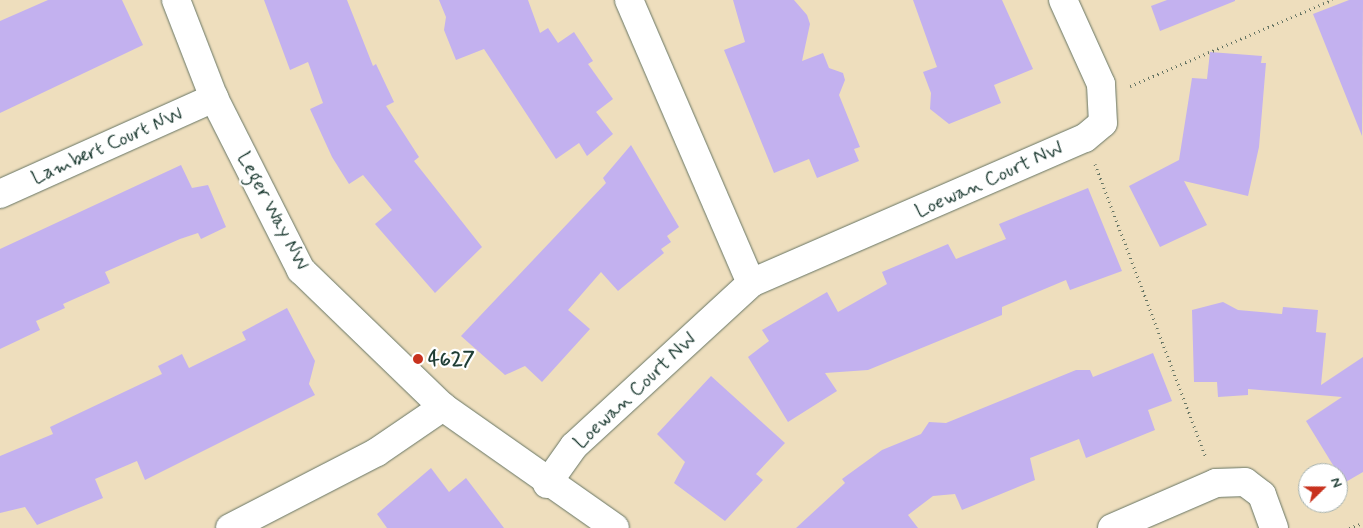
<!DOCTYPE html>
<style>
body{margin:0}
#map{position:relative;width:1363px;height:528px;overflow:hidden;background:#eedebd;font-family:Mynerve,sans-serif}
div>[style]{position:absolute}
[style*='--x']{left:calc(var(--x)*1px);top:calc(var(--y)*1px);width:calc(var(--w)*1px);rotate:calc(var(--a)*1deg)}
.building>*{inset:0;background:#c3b1ef}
.path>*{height:3px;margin-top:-1.5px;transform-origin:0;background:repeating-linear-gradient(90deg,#677564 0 1px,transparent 0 5px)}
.roads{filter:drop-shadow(0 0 1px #677564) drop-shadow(0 0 1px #677564)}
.street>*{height:28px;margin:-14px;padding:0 14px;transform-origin:14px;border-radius:14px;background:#fff}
.secondary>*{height:28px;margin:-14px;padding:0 14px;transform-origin:14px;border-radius:14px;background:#fff}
.dots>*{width:14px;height:14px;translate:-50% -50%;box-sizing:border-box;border:2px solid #fff;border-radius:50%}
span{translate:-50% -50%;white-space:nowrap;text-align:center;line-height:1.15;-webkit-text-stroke:4.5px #fff;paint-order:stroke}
.street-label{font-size:20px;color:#1f3d34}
.poi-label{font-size:20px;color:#1f3d34;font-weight:700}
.left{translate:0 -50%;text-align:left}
.north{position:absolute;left:1298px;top:463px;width:50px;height:50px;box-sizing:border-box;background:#fff;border:1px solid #a5b1ae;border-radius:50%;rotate:68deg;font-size:14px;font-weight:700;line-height:20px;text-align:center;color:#1f3d34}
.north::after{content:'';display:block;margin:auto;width:18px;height:22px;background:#c8321e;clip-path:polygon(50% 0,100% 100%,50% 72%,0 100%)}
</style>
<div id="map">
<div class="building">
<i style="clip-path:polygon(48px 0,122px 0,143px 45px,0 113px,0 21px)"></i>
<i style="clip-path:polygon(264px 0,347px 0,373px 66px,376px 64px,394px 102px,386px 106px,419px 157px,414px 161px,482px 247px,435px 293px,375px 224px,392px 210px,363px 175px,349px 184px,332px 157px,310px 109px,323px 103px,308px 62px,290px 70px)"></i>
<i style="clip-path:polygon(439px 0,528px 0,540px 33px,548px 28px,558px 43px,574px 32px,593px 61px,588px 64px,613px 99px,596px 112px,613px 134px,587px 156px,579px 143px,556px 159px,484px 49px,456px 60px,444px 30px,446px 17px)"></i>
<i style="clip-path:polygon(733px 0,794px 0,807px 15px,810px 24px,802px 61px,823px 53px,829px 68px,843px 73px,845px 80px,839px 95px,860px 147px,854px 149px,859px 161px,817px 178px,809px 159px,774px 173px,724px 50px,745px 42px)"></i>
<i style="clip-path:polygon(913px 0,1002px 0,1033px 69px,994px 85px,1001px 103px,949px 124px,930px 109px,931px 93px,923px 72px,937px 67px)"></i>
<i style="clip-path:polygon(1167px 0,1235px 0,1235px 1px,1160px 31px,1151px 6px)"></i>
<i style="clip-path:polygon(1349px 0,1363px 0,1362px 136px,1313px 14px)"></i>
<i style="clip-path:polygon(1210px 52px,1262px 56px,1261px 63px,1266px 63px,1259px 147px,1248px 196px,1184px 181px,1207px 225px,1160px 247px,1129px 186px,1179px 160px,1192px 78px,1207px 79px)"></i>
<i style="clip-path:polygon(631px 145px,679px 227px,667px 236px,671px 242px,661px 249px,664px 253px,618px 291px,601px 272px,568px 310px,590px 329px,542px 382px,525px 366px,505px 375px,461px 336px,606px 183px,603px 178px)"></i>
<i style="clip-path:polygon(181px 165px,192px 188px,208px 185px,226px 227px,201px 239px,198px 233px,180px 239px,105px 272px,110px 283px,63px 304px,65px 308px,36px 321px,40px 330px,0 349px,0 249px)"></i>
<i style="clip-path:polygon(1088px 188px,1122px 271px,1070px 290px,1066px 280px,1002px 307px,1002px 315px,868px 370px,825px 373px,837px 391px,788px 422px,748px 357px,769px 341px,762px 330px,827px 292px,838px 312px,887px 284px,882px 272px,948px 244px,956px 259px,1006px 239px,999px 224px)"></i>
<i style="clip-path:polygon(1223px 302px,1238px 310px,1282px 314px,1283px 307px,1318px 310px,1316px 332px,1326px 333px,1321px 385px,1363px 357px,1363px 472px,1344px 483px,1306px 421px,1342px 397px,1248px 389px,1248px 395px,1218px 397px,1217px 382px,1194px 382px,1192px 310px)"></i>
<i style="clip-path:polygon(287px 308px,315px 361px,309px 384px,315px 395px,145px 480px,137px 461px,95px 479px,103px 498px,37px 525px,25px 507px,0 513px,0 456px,53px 434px,50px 427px,162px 374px,158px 366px,182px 354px,189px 368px,246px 340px,242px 332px)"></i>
<i style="clip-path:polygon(1153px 353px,1172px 401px,1148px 410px,1155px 430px,1086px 458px,1079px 439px,1030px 458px,1035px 480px,962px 510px,955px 494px,933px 496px,908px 515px,918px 528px,796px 528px,845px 483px,842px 479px,882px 450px,921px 434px,929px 422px,946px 423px,1076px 370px,1090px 370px,1093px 377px)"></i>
<i style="clip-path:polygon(711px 376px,785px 443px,756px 474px,763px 480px,725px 521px,674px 483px,685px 462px,657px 434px)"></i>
<i style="clip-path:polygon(431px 468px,449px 492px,466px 478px,504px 528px,387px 528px,377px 514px)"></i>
</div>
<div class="path">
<i style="--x:1130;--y:86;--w:220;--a:-23.1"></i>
<i style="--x:1095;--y:164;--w:314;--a:69.3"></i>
<i style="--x:1349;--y:528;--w:15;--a:-20"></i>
</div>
<div class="roads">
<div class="street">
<i style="--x:629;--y:0;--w:308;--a:66.7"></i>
<i style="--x:0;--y:194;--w:235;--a:-24.2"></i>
<i style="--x:547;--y:484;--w:47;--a:-54.6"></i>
<i style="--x:574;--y:446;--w:241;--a:-42.6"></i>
<i style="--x:751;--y:283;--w:364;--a:-23.5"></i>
<i style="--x:1085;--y:138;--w:23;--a:-40"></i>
<i style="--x:1103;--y:123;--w:39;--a:-93"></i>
<i style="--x:1101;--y:84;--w:92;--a:-114.3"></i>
<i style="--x:230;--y:528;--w:165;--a:-27.3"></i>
<i style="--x:377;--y:452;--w:80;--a:-34.3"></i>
<i style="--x:1112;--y:528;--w:113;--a:-23.4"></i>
<i style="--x:1216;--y:483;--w:29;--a:-2"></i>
<i style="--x:1245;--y:482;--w:21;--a:37"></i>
<i style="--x:1262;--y:495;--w:35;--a:70"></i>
</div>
<div class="secondary">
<i style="--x:176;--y:0;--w:105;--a:68.8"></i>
<i style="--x:214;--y:98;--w:193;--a:63.2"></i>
<i style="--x:301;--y:270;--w:197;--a:44"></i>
<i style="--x:443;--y:407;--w:210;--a:35.1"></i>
</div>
</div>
<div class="dots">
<i style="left:418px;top:359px;background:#c8321e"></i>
</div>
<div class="street-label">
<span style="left:107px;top:146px;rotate:-24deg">Lambert Court NW</span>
<span style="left:989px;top:180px;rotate:-24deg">Loewan Court NW</span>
<span style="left:273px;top:211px;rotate:62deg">Leger Way NW</span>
<span style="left:635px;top:391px;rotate:-43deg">Loewan Court NW</span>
</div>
<div class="poi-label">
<span class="left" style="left:428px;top:359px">4627</span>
</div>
<div class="north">N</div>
</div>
